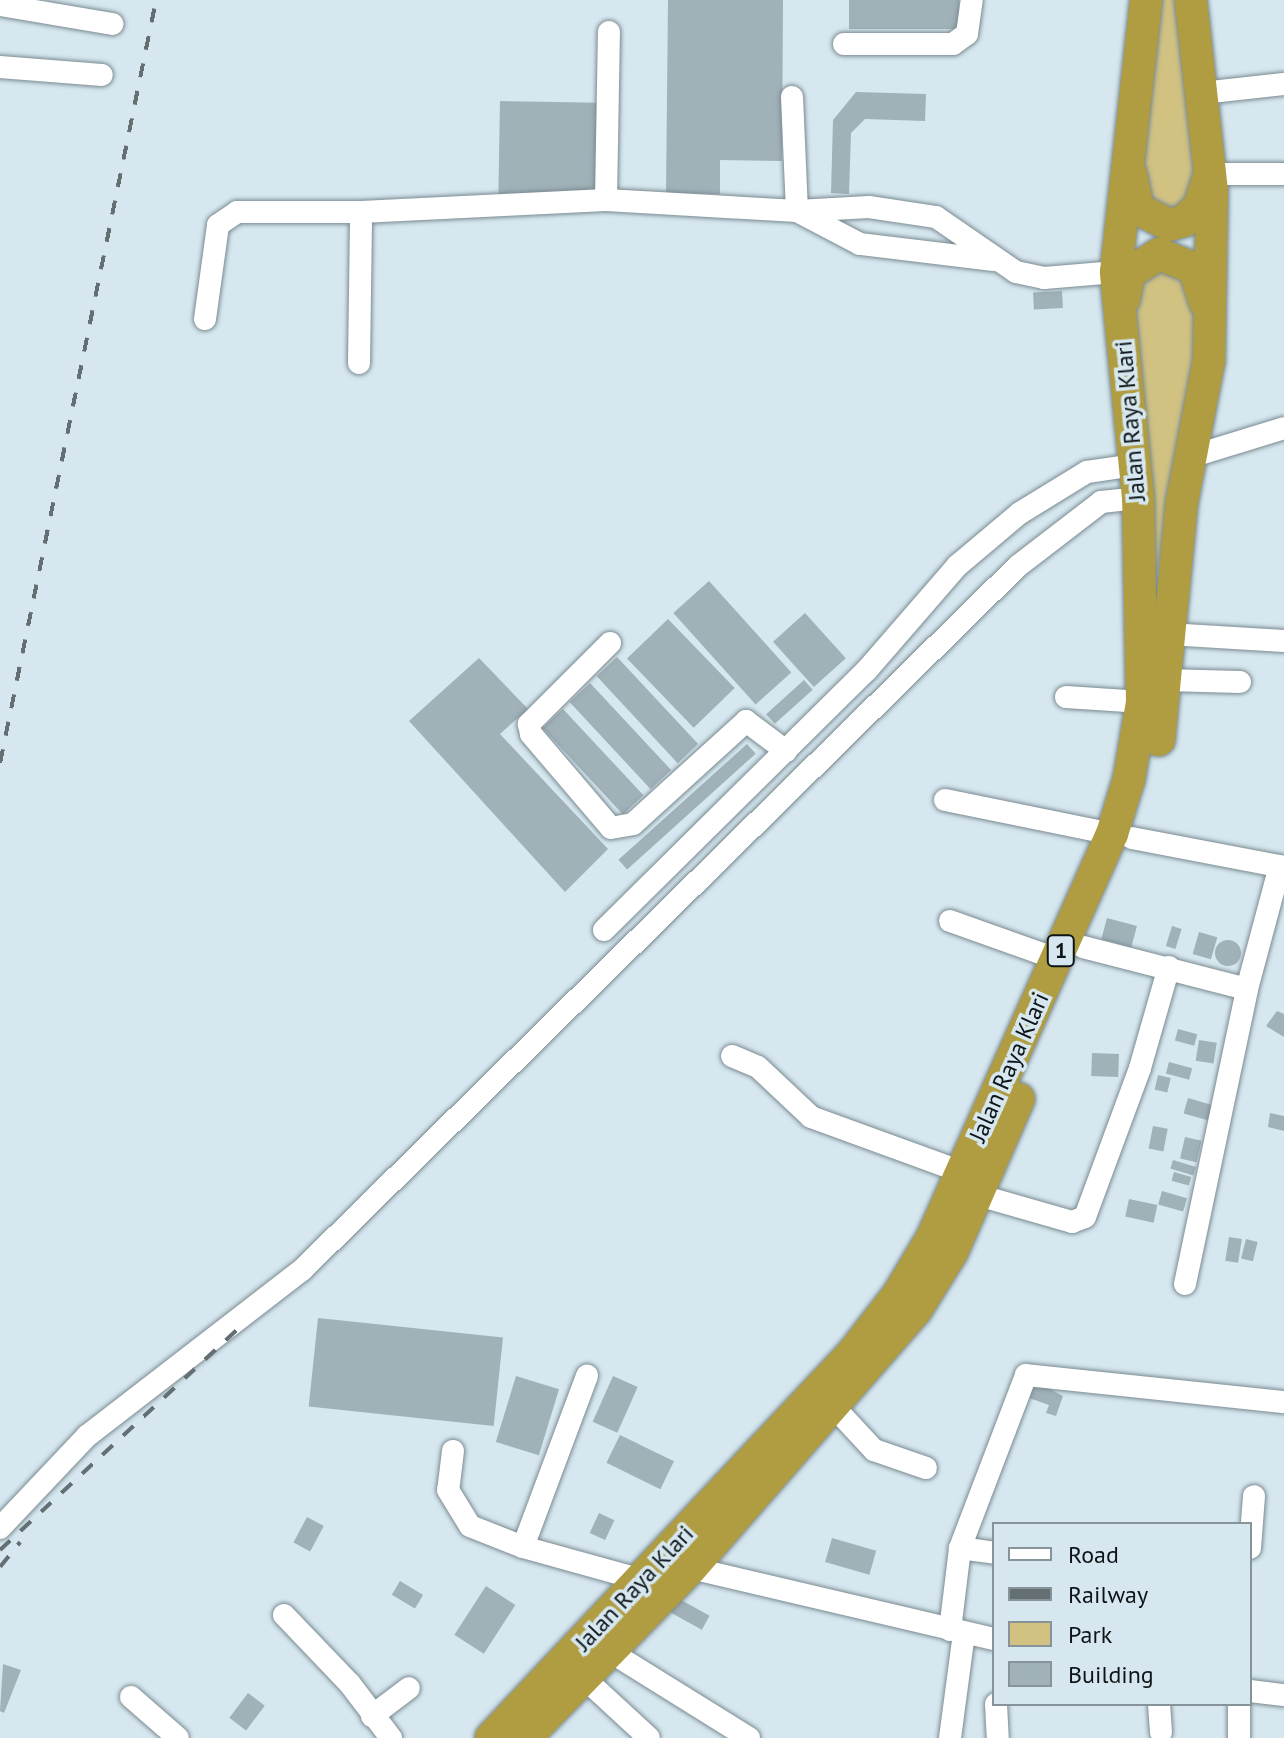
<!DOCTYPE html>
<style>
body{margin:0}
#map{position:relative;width:1284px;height:1738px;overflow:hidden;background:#d6e7ef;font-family:"PT Sans",sans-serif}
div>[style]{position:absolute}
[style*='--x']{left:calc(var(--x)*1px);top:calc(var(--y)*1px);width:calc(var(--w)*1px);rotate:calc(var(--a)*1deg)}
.green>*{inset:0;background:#d1c282}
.building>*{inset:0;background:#a0b1b8;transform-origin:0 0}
.round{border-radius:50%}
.roads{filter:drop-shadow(0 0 2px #7a8a91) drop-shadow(0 0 2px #7a8a91)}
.minor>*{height:22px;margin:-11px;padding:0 11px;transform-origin:11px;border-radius:11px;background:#fff}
.highway>*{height:32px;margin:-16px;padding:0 16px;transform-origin:16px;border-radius:16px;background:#b09c41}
.rail>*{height:4px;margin-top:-2px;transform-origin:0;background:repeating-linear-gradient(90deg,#646f74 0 14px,transparent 0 28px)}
span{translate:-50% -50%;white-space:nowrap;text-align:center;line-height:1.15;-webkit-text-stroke:7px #d6e7ef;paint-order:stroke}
.shield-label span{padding:2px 6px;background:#d6e7ef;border:2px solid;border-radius:6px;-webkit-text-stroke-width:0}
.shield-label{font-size:22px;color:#0e1417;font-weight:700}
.street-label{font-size:24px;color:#0e1417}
.legend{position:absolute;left:992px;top:1522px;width:260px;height:184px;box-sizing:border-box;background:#d6e7ef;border:2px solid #869399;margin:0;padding:10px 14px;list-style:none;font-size:24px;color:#0e1417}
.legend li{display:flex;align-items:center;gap:16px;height:40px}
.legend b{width:40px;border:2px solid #869399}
</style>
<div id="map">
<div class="green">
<i style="clip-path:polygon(1157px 0,1185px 0,1205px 165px,1188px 208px,1154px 214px,1135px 140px)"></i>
<i style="clip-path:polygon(1173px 262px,1201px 296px,1183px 455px,1154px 585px,1134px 283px)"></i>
</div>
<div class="building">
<i style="clip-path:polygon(668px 0,783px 0,782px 161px,720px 160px,720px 194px,666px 193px)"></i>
<i style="left:849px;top:0;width:110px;height:29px"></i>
<i style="clip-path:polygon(856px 92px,926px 94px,925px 121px,865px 119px,851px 133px,849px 194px,831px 193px,833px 120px)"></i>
<i style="left:500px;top:101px;width:101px;height:95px;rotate:1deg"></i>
<i style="left:1062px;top:291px;width:17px;height:29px;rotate:87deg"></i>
<i style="left:709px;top:581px;width:123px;height:48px;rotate:48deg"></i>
<i style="left:805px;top:613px;width:61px;height:43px;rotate:48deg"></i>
<i style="left:668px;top:619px;width:96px;height:57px;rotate:46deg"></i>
<i style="left:617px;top:657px;width:119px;height:28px;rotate:47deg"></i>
<i style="clip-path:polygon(479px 658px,528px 709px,500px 734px,608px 849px,565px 892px,409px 721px)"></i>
<i style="left:804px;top:680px;width:13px;height:51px;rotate:48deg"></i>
<i style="left:590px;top:683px;width:119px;height:28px;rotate:47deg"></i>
<i style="left:563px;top:709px;width:118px;height:28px;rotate:47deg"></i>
<i style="left:747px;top:744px;width:13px;height:173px;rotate:48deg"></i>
<i style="left:1107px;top:918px;width:31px;height:22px;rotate:15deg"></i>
<i style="left:1172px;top:926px;width:10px;height:21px;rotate:17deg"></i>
<i style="left:1199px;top:932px;width:19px;height:23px;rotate:16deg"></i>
<i class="round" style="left:1215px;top:940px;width:26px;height:26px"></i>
<i style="clip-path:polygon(1277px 1011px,1284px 1014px,1284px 1037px,1266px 1026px)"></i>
<i style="left:1178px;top:1029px;width:20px;height:12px;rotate:15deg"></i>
<i style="left:1199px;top:1040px;width:18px;height:21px;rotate:9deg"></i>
<i style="left:1092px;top:1053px;width:27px;height:23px;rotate:2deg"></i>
<i style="left:1169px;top:1062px;width:24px;height:12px;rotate:15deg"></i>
<i style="left:1158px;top:1075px;width:13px;height:15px;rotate:13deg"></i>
<i style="left:1188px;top:1098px;width:25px;height:16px;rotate:16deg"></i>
<i style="clip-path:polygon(1270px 1113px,1284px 1116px,1284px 1131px,1268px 1127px)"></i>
<i style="left:1153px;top:1126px;width:15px;height:23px;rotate:11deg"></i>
<i style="left:1185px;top:1137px;width:17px;height:22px;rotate:13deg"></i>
<i style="left:1173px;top:1160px;width:24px;height:9px;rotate:17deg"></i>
<i style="left:1174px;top:1172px;width:18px;height:9px;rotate:16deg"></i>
<i style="left:1162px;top:1191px;width:26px;height:14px;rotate:16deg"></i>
<i style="left:1129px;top:1199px;width:29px;height:18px;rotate:12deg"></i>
<i style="left:1229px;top:1237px;width:13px;height:24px;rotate:9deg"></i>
<i style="left:1246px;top:1239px;width:12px;height:20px;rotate:14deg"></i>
<i style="left:318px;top:1318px;width:186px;height:89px;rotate:6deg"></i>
<i style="left:516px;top:1376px;width:45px;height:69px;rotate:17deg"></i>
<i style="left:613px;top:1376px;width:27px;height:50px;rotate:24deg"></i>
<i style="clip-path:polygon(1033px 1380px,1063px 1396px,1056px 1416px,1046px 1413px,1049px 1405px,1026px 1397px)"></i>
<i style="left:620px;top:1435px;width:60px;height:31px;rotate:26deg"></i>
<i style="left:599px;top:1513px;width:17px;height:22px;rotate:25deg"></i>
<i style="left:307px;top:1517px;width:19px;height:29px;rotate:28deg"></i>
<i style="left:832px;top:1538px;width:46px;height:25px;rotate:16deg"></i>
<i style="left:400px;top:1581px;width:27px;height:16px;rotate:31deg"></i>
<i style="left:486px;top:1586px;width:35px;height:58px;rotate:33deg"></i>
<i style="left:672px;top:1595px;width:43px;height:16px;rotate:29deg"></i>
<i style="clip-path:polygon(3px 1664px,21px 1670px,4px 1713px,0 1711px)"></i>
<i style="left:248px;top:1693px;width:21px;height:31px;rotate:37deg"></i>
</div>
<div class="roads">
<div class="minor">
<i style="--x:0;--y:5;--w:114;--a:9.6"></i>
<i style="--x:844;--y:44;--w:109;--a:0"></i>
<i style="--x:953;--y:44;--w:17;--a:-36"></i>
<i style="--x:967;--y:34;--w:34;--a:-82"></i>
<i style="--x:0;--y:67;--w:102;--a:4.5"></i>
<i style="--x:1202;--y:93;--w:82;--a:-6.3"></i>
<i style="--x:792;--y:97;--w:114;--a:87.5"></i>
<i style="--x:797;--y:211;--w:71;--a:27.6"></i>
<i style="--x:860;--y:244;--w:134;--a:6.9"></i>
<i style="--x:1210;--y:174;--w:74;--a:0"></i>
<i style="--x:606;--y:200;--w:168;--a:-89"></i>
<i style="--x:205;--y:319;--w:95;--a:-82.1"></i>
<i style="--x:218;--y:225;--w:23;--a:-34"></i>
<i style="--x:237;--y:212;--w:124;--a:0"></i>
<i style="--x:361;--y:212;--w:245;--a:-2.8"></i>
<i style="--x:606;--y:200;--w:191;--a:3.3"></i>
<i style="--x:797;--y:211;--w:72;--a:-3.2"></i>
<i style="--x:869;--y:207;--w:68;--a:8.5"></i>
<i style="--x:936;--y:217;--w:97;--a:34.5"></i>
<i style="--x:1016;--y:272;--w:29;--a:12"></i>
<i style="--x:1044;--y:278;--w:72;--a:-4.8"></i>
<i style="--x:359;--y:363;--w:151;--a:-89.2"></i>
<i style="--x:1190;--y:457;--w:98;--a:-17.1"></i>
<i style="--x:1168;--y:634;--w:116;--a:3.5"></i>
<i style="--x:610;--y:643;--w:115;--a:135"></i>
<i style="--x:529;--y:724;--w:10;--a:79"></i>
<i style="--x:531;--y:734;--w:123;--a:49.6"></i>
<i style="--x:611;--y:828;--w:22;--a:-10"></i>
<i style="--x:633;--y:824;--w:153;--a:-42.3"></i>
<i style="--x:746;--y:721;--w:50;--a:36.9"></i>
<i style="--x:1165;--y:680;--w:75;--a:1.5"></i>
<i style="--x:1066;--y:697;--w:76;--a:3.8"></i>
<i style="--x:945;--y:800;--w:170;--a:11.5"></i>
<i style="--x:1132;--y:838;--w:155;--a:10.8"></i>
<i style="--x:950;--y:921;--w:114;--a:19.6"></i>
<i style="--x:604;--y:930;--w:370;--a:-44.7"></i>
<i style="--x:867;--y:670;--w:138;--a:-49.1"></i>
<i style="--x:957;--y:566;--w:82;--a:-40.1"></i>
<i style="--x:1020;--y:513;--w:79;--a:-31.5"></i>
<i style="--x:1087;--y:472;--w:49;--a:-8.3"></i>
<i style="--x:1083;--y:947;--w:169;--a:14.4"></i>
<i style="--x:732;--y:1056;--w:28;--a:23"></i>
<i style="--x:758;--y:1067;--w:73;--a:43.3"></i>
<i style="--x:811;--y:1117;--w:161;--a:20"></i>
<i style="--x:978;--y:1195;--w:98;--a:16"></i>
<i style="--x:1072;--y:1222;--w:14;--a:-21"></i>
<i style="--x:1085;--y:1217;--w:159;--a:-69.7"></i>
<i style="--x:1140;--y:1068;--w:105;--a:-74"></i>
<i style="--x:1185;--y:1284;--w:301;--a:-78.1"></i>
<i style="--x:1247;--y:989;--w:127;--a:-75"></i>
<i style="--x:834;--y:1407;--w:59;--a:47.1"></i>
<i style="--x:874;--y:1450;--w:55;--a:19.1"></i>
<i style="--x:453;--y:1451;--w:39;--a:97"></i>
<i style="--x:448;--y:1490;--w:42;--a:58.6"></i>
<i style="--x:470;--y:1526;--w:57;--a:21.6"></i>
<i style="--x:523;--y:1547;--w:123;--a:15.5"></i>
<i style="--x:0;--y:1528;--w:127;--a:-46.6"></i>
<i style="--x:87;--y:1436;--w:272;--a:-37.7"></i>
<i style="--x:302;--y:1270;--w:1004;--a:-44.52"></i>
<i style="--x:1018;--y:566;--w:105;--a:-37.6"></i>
<i style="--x:1101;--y:502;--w:37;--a:-6"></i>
<i style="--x:523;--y:1547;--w:183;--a:-69.5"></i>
<i style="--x:960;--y:1548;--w:34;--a:8"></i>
<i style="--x:1250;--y:1548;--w:52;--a:-85.6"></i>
<i style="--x:691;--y:1568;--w:311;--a:13.2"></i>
<i style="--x:284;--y:1615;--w:95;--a:46.3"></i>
<i style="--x:350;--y:1684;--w:68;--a:52.8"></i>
<i style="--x:950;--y:1630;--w:83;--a:-83"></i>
<i style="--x:960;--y:1548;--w:185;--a:-69.1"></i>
<i style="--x:1026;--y:1375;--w:259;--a:6"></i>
<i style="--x:609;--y:1651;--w:165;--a:31.9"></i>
<i style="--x:584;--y:1678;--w:88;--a:42.7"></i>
<i style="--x:1250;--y:1691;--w:34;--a:7"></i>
<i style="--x:131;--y:1697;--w:62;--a:41.1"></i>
<i style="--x:996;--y:1704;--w:34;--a:87"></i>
<i style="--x:1159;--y:1704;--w:28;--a:86"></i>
<i style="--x:1239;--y:1704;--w:34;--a:90"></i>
<i style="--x:372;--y:1716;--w:46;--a:-37.1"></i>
<i style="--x:950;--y:1738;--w:106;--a:-82.4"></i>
</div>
<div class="highway">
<i style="--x:1131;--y:175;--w:35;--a:78"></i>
<i style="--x:1138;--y:209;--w:35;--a:27"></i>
<i style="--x:1169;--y:225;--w:16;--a:-15"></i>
<i style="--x:1184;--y:221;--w:21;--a:-43"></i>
<i style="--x:1199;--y:207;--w:32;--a:-72"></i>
<i style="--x:1124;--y:299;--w:26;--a:-79"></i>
<i style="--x:1129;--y:273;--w:36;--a:-32"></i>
<i style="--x:1159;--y:254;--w:38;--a:22"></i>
<i style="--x:1194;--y:268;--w:36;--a:72"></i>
<i style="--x:1159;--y:740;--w:239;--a:-84.5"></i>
<i style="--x:1182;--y:502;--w:144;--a:-79.2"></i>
<i style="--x:1209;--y:361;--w:170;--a:-89"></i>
<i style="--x:1212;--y:191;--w:192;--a:-96.3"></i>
<i style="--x:491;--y:1738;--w:527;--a:-46.77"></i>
<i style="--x:852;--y:1354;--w:75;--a:-52.1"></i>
<i style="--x:898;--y:1295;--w:66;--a:-59.2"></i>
<i style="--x:932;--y:1238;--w:442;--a:-66"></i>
<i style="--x:1112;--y:834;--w:58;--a:-72.8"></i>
<i style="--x:1129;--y:779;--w:78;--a:-80.4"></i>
<i style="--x:1142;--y:702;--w:204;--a:-91.1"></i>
<i style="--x:1138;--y:498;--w:227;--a:-95.6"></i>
<i style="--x:1116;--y:272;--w:274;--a:-83.7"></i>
<i style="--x:525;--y:1738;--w:238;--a:-45.7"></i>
<i style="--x:691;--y:1568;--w:342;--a:-48.9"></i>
<i style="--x:916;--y:1310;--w:68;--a:-58.2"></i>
<i style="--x:952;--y:1252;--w:167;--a:-66.4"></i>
</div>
</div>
<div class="rail">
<i style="--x:0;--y:763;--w:779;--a:-78.44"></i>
<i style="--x:0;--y:1550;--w:325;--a:-42.9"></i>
<i style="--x:0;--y:1567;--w:32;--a:-51"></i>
</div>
<div class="shield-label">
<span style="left:1061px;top:951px">1</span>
</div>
<div class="street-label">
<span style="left:1130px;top:421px;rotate:-95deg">Jalan Raya Klari</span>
<span style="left:1009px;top:1067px;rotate:-66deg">Jalan Raya Klari</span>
<span style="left:634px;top:1588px;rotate:-47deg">Jalan Raya Klari</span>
</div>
<ul class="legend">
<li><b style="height:10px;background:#fff"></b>Road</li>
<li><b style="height:10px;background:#646f74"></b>Railway</li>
<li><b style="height:22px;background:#d1c282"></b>Park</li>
<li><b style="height:22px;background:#a0b1b8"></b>Building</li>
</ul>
</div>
